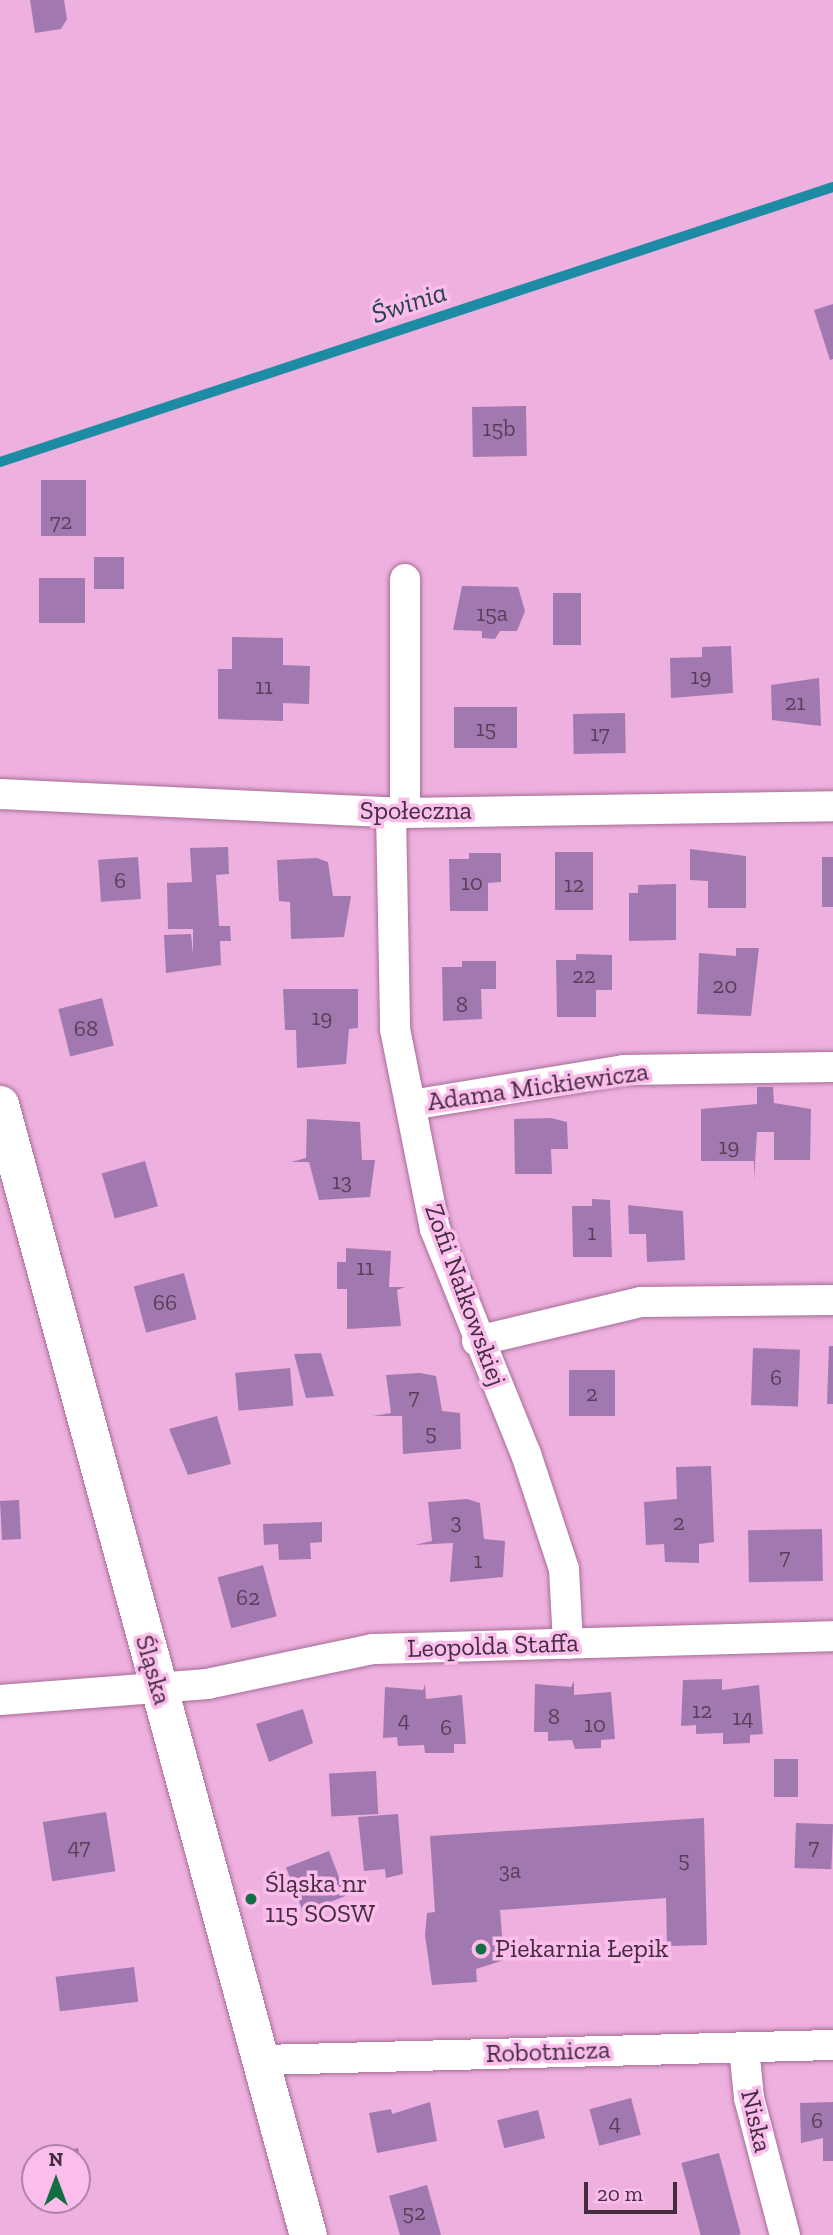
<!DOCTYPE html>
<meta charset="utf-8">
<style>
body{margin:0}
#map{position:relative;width:833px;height:2235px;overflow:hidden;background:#eeb0de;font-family:"Zilla Slab",serif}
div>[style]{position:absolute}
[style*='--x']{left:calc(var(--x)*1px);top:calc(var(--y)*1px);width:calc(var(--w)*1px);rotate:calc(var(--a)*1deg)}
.stream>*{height:10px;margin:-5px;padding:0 5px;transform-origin:5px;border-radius:5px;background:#1d8ba3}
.building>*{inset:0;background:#a179b0;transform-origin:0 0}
.roads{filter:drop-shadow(0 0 2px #a56d97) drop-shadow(0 0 2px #a56d97)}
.minor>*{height:30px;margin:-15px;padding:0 15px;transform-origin:15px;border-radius:15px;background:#fff}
.tertiary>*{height:37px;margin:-18.5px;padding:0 18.5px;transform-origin:18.5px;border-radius:18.5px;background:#fff}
.dots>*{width:19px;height:19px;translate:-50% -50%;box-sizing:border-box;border:4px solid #fbbdeb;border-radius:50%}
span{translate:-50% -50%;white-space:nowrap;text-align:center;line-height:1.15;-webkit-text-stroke:7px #fbbdeb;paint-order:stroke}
.number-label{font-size:23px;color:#5b3f5a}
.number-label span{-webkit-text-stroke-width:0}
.street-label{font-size:26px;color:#442c3e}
.poi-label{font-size:26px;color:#442c3e}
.left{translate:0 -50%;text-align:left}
.water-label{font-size:28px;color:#234249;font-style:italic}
.north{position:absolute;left:21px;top:2144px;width:70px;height:70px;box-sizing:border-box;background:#fbbdeb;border:2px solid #b283a6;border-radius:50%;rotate:0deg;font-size:19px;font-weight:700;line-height:28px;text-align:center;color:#442c3e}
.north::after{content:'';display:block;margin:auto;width:24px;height:32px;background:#136e42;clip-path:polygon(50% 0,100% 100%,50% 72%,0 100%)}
.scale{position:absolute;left:584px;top:2182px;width:93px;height:32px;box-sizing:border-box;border:4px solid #442c3e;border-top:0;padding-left:9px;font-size:21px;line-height:24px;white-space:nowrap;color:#442c3e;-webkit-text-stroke:5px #fbbdeb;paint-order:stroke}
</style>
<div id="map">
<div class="stream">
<i style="--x:0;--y:462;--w:877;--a:-18.27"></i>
</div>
<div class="building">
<i style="clip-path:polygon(30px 0,64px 0,67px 19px,61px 29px,35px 33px)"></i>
<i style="clip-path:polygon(833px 304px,833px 359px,830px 360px,814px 310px)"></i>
<i style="left:526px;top:406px;width:50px;height:54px;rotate:89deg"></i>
<i style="left:41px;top:480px;width:45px;height:56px"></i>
<i style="left:94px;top:557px;width:30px;height:32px"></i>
<i style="left:39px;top:578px;width:46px;height:45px"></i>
<i style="clip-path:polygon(462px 586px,518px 587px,525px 611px,517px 631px,500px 631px,495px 639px,482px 638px,482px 631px,453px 630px)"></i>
<i style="left:581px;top:593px;width:52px;height:28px;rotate:90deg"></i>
<i style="clip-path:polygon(232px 637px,283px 638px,283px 665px,310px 666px,309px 704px,283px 703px,283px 721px,218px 719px,218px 669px,232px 669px)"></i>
<i style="clip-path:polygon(731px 646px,733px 693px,671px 698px,670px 658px,702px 657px,702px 647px)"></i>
<i style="clip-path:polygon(819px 678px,821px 726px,772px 720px,771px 685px)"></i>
<i style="left:517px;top:707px;width:41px;height:63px;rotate:90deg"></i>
<i style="left:625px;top:713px;width:40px;height:52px;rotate:89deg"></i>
<i style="clip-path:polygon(228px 847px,229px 874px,216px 875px,219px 926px,230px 926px,231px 941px,220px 941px,221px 965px,166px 973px,164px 935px,191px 934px,193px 954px,193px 929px,168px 929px,167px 883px,192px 882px,190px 848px)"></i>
<i style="clip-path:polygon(690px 849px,746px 856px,746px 908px,708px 908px,708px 881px,690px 880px)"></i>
<i style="left:593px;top:852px;width:58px;height:38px;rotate:90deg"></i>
<i style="clip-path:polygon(469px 853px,501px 853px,501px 882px,488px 883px,488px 911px,450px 911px,449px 859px,469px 859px)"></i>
<i style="left:138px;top:857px;width:42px;height:40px;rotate:86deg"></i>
<i style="left:822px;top:857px;width:11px;height:50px"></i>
<i style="clip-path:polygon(317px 858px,328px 862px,333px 896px,351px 896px,344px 937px,291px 939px,290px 902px,279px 901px,277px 860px)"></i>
<i style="clip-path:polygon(676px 884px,676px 940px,629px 941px,629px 893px,638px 893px,638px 885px)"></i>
<i style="clip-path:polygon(736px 948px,759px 948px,751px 1016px,697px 1014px,699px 953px,736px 956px)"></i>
<i style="clip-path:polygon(576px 954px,612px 955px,612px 990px,596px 990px,596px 1017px,557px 1017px,556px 960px,576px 960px)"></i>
<i style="clip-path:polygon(462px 961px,496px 961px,496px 989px,481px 989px,482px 1019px,443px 1021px,442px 967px,462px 967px)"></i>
<i style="clip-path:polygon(283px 989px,358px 989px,358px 1028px,349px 1029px,346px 1064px,297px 1068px,296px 1030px,285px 1030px)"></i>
<i style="left:102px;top:998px;width:49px;height:45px;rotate:76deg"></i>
<i style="clip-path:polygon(757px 1087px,773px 1087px,774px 1103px,811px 1109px,810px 1160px,774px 1160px,774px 1132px,757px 1132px,754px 1181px,754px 1161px,701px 1161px,701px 1109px,757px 1104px)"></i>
<i style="clip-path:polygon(551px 1118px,567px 1122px,568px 1149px,551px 1149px,552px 1174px,515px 1174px,514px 1119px)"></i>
<i style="clip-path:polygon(307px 1119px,360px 1122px,362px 1160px,375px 1160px,370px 1197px,319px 1200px,309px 1162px,291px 1162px,306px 1158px)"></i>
<i style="left:145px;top:1161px;width:47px;height:45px;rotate:74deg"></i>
<i style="clip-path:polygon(592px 1199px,610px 1200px,612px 1257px,573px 1257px,572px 1206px,592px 1206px)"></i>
<i style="clip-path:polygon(628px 1205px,683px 1211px,685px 1260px,647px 1262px,646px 1234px,629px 1234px)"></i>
<i style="clip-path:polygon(346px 1248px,391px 1251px,389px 1287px,405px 1287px,397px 1290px,401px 1326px,347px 1329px,347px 1289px,337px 1289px,337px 1262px,346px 1262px)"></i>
<i style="left:184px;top:1273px;width:48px;height:52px;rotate:75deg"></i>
<i style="clip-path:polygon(829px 1346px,833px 1346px,833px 1404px,827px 1404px)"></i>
<i style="left:753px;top:1348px;width:47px;height:57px;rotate:2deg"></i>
<i style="clip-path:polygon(321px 1353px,334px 1396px,306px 1398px,294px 1354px)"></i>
<i style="left:290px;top:1368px;width:38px;height:55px;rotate:85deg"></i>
<i style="left:569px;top:1370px;width:46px;height:46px"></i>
<i style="clip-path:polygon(420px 1373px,436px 1376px,442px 1411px,460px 1413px,461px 1449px,403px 1454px,402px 1416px,373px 1416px,391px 1413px,386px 1375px)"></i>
<i style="clip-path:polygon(217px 1416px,231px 1464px,188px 1475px,169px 1429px)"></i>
<i style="clip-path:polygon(711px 1466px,714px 1542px,699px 1544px,699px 1563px,665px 1562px,664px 1544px,646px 1545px,644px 1502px,677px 1499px,676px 1467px)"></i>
<i style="clip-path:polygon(467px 1499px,480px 1503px,484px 1539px,505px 1541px,503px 1577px,450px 1582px,453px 1543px,414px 1545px,432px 1541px,428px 1502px)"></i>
<i style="left:19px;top:1500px;width:39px;height:19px;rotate:87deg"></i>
<i style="clip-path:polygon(322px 1522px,322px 1542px,310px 1543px,311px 1559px,279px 1560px,278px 1544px,264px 1545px,263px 1524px)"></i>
<i style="left:822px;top:1529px;width:52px;height:74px;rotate:89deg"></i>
<i style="left:263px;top:1565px;width:53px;height:47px;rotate:75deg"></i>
<i style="clip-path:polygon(722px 1679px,722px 1690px,759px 1685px,763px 1734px,750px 1735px,750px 1743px,723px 1744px,723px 1733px,696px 1734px,696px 1725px,681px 1726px,683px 1680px)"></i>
<i style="clip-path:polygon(574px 1681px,574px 1695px,611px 1692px,615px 1739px,601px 1740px,601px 1748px,575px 1749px,572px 1740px,548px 1741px,548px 1732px,534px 1732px,535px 1684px,571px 1687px)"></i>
<i style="clip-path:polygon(425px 1684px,426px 1699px,462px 1695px,466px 1744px,454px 1744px,454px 1753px,425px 1753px,424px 1745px,398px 1746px,397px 1737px,383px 1738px,385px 1687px,423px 1690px)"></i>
<i style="clip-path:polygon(303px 1709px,313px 1743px,269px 1762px,256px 1724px)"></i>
<i style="left:774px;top:1759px;width:24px;height:38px"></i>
<i style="left:376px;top:1771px;width:43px;height:47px;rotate:87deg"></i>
<i style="left:106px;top:1812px;width:60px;height:64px;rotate:81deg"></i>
<i style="clip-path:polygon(398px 1814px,403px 1874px,386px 1878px,385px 1869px,364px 1871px,358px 1817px)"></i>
<i style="clip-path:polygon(704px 1818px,707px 1945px,667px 1946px,666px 1898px,500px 1910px,504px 1960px,476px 1969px,477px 1982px,432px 1985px,425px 1935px,427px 1913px,435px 1912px,430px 1836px)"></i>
<i style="left:796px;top:1823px;width:37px;height:45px;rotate:2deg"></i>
<i style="left:329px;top:1851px;width:48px;height:46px;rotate:69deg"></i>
<i style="left:134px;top:1967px;width:35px;height:79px;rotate:83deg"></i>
<i style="left:631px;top:2098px;width:38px;height:43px;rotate:75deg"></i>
<i style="clip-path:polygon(430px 2102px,437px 2141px,377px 2153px,369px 2113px,391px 2109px,392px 2114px)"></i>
<i style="clip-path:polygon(833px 2102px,833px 2161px,823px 2161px,823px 2138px,801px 2143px,800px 2103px)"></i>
<i style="left:538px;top:2110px;width:29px;height:42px;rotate:76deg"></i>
<i style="clip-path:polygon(78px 2148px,80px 2158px,52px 2158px,51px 2153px)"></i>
<i style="left:719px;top:2153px;width:84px;height:39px;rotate:75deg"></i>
<i style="clip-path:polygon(427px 2185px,441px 2235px,400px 2235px,389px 2196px)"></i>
</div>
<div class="roads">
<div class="minor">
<i style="--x:405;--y:579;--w:234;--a:90"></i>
<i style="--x:0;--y:794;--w:405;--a:2.7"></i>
<i style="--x:405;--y:813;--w:428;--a:-0.9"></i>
<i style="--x:391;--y:813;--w:216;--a:88.9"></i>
<i style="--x:395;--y:1029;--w:204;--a:78.7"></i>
<i style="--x:435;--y:1229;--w:243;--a:68"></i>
<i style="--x:526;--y:1454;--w:121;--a:71.7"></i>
<i style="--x:564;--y:1569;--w:75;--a:86.9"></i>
<i style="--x:411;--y:1105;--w:216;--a:-9.3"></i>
<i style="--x:624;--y:1070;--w:209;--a:-0.8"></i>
<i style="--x:477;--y:1341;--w:169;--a:-13.4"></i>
<i style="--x:641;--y:1302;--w:192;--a:-0.6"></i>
<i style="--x:0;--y:1700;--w:208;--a:-4.4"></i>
<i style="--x:207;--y:1684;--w:170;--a:-11.9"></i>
<i style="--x:373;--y:1649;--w:460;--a:-1.6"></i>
<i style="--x:744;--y:2047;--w:51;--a:84.4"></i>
<i style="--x:749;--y:2098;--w:142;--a:75.3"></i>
<i style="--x:263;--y:2060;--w:570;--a:-1.51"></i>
</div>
<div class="tertiary">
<i style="--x:0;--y:1104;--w:1172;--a:74.77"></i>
</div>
</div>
<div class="dots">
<i style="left:251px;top:1899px;background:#136e42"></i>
<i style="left:481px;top:1949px;background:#136e42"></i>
</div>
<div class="number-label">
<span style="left:499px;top:428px">15b</span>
<span style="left:61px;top:521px">72</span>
<span style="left:492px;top:613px">15a</span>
<span style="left:701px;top:676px">19</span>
<span style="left:264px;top:686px">11</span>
<span style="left:795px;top:702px">21</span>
<span style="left:486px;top:728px">15</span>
<span style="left:600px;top:733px">17</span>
<span style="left:120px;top:880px">6</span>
<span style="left:472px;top:882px">10</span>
<span style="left:574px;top:884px">12</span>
<span style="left:584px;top:975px">22</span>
<span style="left:725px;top:985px">20</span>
<span style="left:462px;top:1004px">8</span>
<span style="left:322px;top:1017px">19</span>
<span style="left:86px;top:1028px">68</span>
<span style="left:729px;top:1146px">19</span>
<span style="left:342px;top:1181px">13</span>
<span style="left:592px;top:1232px">1</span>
<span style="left:365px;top:1267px">11</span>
<span style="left:165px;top:1302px">66</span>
<span style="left:776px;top:1377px">6</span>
<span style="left:592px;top:1393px">2</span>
<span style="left:414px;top:1396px">7</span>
<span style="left:431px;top:1432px">5</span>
<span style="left:456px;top:1521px">3</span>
<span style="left:679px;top:1522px">2</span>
<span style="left:785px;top:1556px">7</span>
<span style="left:478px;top:1560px">1</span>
<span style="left:248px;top:1597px">62</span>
<span style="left:702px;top:1710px">12</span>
<span style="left:554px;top:1716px">8</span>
<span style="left:743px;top:1717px">14</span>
<span style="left:404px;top:1719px">4</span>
<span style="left:595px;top:1724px">10</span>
<span style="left:446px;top:1727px">6</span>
<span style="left:79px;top:1846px">47</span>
<span style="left:814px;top:1846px">7</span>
<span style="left:684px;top:1859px">5</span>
<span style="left:510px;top:1870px">3a</span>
<span style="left:817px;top:2120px">6</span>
<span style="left:615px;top:2122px">4</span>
<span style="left:414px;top:2212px">52</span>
</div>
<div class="street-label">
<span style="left:416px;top:811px">Społeczna</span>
<span style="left:538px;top:1087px;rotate:-8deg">Adama Mickiewicza</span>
<span style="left:465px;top:1295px;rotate:70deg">Zofii Nałkowskiej</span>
<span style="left:493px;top:1646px;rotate:-2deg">Leopolda Staffa</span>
<span style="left:153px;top:1670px;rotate:74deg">Śląska</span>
<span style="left:548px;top:2052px;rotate:-2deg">Robotnicza</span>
<span style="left:756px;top:2121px;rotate:77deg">Niska</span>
</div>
<div class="poi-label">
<span class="left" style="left:265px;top:1899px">Śląska nr<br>115 SOSW</span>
<span class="left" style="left:495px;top:1949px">Piekarnia Łepik</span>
</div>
<div class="water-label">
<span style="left:409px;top:303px;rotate:-18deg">Świnia</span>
</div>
<div class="north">N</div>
<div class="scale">20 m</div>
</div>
